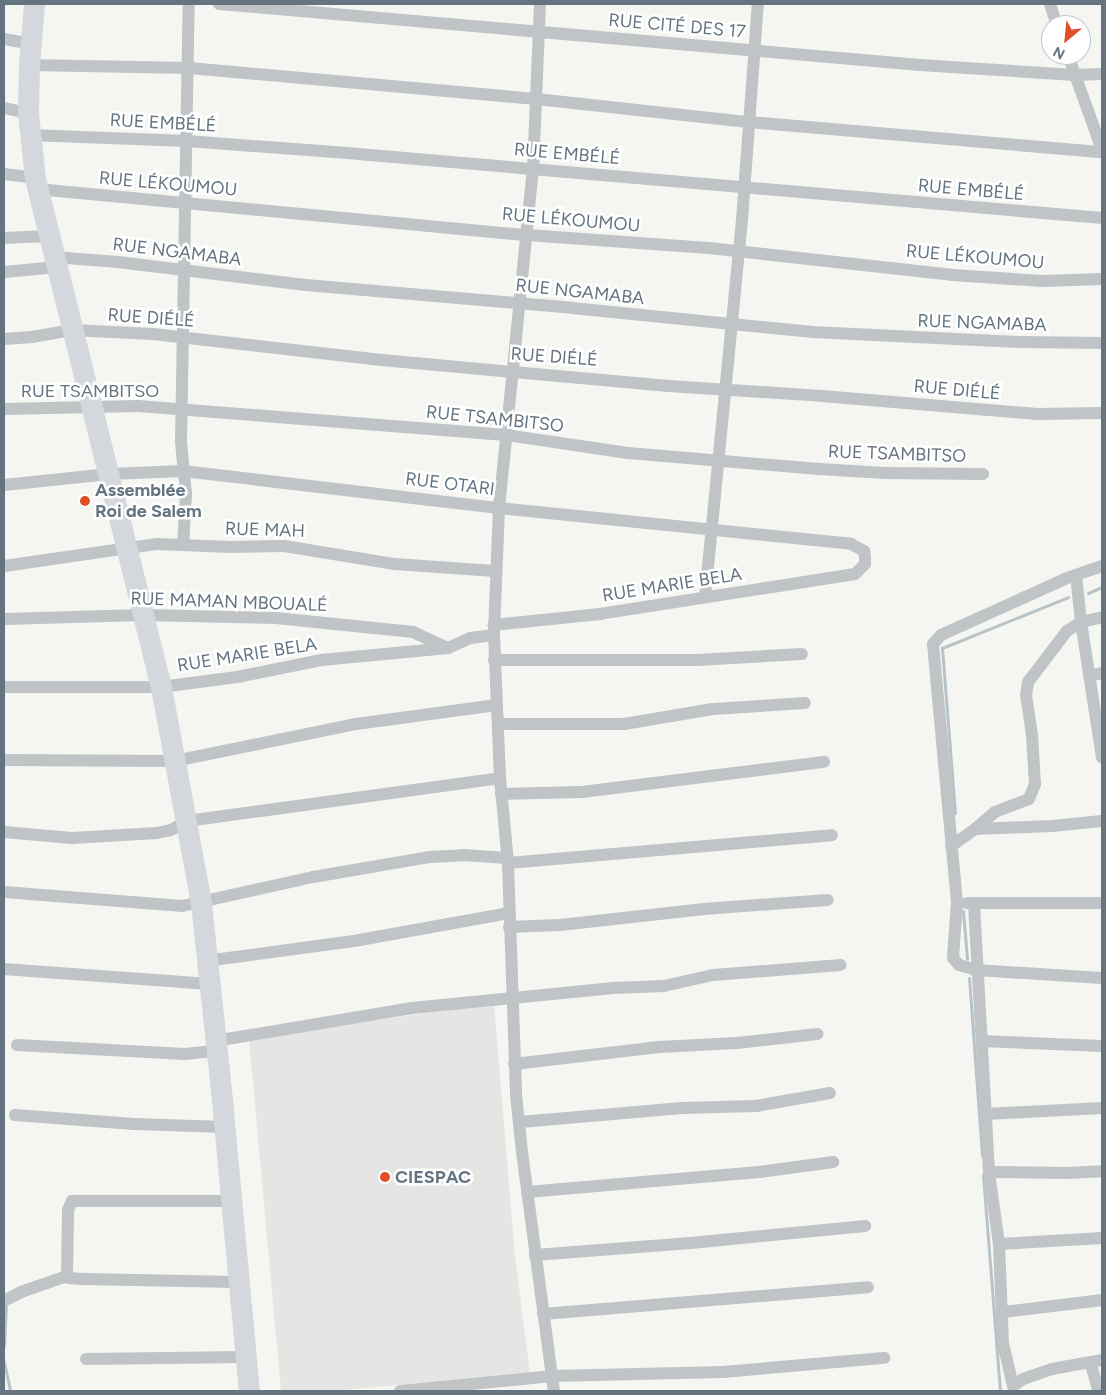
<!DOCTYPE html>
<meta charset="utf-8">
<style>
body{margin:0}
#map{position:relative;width:1106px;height:1395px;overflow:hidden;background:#f5f5f1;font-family:Figtree,sans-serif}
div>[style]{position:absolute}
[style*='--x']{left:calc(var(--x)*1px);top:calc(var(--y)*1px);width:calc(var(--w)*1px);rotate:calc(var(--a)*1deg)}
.built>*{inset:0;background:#e5e6e4}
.stream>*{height:3px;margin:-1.5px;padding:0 1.5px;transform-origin:1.5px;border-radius:1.5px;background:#b7c3c7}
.minor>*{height:12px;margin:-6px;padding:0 6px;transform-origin:6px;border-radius:6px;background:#c0c4c7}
.trunk>*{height:21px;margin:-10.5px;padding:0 10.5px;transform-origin:10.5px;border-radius:10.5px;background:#d4d8dc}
.dots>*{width:14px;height:14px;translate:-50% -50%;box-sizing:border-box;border:2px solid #fff;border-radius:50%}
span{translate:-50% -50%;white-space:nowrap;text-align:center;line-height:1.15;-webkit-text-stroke:5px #fff;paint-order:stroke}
.street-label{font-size:18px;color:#647481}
.poi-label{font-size:18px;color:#647481;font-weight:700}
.left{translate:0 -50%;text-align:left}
.frame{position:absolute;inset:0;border:5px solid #647481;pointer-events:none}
.north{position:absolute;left:1041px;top:15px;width:50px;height:50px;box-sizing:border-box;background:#fff;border:1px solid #c1c7cd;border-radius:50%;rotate:208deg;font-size:14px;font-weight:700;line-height:20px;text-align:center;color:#647481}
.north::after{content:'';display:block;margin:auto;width:18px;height:22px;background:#e04f25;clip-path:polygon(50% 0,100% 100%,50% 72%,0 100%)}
</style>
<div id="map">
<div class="built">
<i style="clip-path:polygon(494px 1003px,515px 1257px,530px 1373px,332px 1391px,281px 1391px,249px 1039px)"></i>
</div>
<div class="stream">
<i style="--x:1088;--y:593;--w:15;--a:-23"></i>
<i style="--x:955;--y:813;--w:166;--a:-94.5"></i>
<i style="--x:942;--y:648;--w:136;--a:-22"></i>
<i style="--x:963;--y:911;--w:48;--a:85.2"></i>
<i style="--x:969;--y:978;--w:178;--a:85.8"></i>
<i style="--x:983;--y:1175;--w:217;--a:85.5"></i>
<i style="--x:4;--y:1346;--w:42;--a:-87.3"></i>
<i style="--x:4;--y:1362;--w:30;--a:78"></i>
</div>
<div class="minor">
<i style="--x:219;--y:4;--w:704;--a:4.97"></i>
<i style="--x:920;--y:65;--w:155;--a:3.7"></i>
<i style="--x:1075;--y:75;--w:27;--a:-2"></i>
<i style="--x:540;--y:4;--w:164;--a:92.4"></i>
<i style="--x:533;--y:168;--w:342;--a:95.7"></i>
<i style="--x:499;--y:508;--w:127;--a:92.3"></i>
<i style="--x:494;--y:635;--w:143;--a:87.6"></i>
<i style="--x:500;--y:778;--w:85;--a:84.6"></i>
<i style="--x:508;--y:863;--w:232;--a:88"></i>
<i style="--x:516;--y:1095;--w:57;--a:84"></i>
<i style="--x:522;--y:1152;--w:241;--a:82.4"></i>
<i style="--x:1050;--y:4;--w:22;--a:72"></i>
<i style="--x:4;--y:39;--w:27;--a:10"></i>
<i style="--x:1068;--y:55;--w:101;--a:70.3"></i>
<i style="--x:29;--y:65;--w:160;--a:1.1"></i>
<i style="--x:189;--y:68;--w:348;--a:5.1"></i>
<i style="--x:536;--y:99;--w:214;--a:6.2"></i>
<i style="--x:749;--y:122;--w:354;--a:4.9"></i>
<i style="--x:4;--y:108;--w:25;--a:12"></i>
<i style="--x:29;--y:135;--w:158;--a:2.2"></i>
<i style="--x:187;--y:141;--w:171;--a:4.3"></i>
<i style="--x:358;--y:154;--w:747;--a:4.92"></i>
<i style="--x:4;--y:174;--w:31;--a:7"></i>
<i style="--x:37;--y:189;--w:492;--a:5.4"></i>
<i style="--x:527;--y:235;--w:182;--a:4.1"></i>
<i style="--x:709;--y:248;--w:244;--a:6.3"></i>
<i style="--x:952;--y:275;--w:91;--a:3.8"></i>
<i style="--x:1043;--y:281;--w:59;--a:-1.9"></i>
<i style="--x:4;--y:238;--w:44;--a:-2.6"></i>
<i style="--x:54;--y:257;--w:64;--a:4.5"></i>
<i style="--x:118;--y:262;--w:189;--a:7"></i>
<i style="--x:306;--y:285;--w:267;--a:4.9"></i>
<i style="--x:572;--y:308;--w:242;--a:5.7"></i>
<i style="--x:813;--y:332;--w:207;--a:2.8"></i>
<i style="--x:1020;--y:342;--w:82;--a:0.7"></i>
<i style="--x:4;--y:272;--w:53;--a:-5.4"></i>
<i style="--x:4;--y:339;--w:28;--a:-4"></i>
<i style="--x:32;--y:337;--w:41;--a:-9.9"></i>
<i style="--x:72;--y:330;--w:81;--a:2.8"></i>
<i style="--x:153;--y:334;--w:219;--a:6.5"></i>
<i style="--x:371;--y:359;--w:299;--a:5.2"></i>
<i style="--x:669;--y:386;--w:153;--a:3.7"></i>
<i style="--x:822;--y:396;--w:216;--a:4.8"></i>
<i style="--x:1037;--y:414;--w:65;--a:-0.9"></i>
<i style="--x:4;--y:409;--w:134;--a:-1.3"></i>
<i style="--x:138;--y:406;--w:369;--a:4.5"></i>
<i style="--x:506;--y:435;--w:123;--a:8.4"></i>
<i style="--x:628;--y:453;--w:192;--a:4.8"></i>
<i style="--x:819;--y:469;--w:66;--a:3.5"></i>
<i style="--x:885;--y:473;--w:98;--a:0.6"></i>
<i style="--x:4;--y:485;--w:106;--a:-6"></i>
<i style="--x:109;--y:474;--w:74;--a:-2.3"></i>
<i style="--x:183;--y:471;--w:318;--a:6.7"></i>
<i style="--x:499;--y:508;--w:354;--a:5.8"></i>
<i style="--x:851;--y:544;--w:15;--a:28"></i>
<i style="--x:864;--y:551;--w:6;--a:81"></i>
<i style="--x:865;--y:557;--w:7;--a:90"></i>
<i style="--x:865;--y:564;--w:14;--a:135"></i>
<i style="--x:855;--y:574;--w:258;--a:171.1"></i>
<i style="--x:600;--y:614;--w:107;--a:174.1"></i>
<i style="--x:183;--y:545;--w:51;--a:-86.6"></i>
<i style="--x:186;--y:494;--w:52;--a:-95.5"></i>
<i style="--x:181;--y:442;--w:438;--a:-89"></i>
<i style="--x:4;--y:566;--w:155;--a:-8.2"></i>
<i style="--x:157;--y:544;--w:74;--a:2.3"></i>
<i style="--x:231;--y:547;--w:53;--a:-1.1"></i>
<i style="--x:284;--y:546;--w:111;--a:9.3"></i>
<i style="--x:394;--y:564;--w:101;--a:4"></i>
<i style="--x:1102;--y:566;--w:39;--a:161"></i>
<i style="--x:1065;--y:579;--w:136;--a:155.7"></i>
<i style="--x:941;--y:635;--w:12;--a:132"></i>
<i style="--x:933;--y:644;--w:259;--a:84.7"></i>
<i style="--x:957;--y:902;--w:56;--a:94.1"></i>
<i style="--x:953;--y:958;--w:9;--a:49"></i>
<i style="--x:959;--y:965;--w:19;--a:16"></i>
<i style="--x:977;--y:970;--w:125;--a:3.7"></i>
<i style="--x:1076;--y:575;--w:47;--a:83.9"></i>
<i style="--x:1081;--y:622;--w:137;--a:81.2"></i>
<i style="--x:705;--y:597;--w:379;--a:-84.4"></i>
<i style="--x:742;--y:220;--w:217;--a:-85.8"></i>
<i style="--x:4;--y:619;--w:138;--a:-1.7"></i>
<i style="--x:142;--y:615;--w:134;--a:1.3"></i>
<i style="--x:276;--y:618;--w:138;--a:5.8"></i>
<i style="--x:413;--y:632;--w:38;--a:25"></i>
<i style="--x:494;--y:660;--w:203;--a:0"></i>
<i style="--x:697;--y:660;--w:105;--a:-3.3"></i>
<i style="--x:1089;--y:676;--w:13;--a:-13"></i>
<i style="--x:4;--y:687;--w:157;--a:0"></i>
<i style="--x:161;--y:687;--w:77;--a:-7.5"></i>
<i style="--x:237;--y:677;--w:86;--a:-11.4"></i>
<i style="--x:321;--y:660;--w:128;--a:-5.4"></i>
<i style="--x:448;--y:648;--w:24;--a:-24"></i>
<i style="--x:470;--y:638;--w:24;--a:-7"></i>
<i style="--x:498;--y:724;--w:126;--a:0"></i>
<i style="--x:624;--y:724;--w:90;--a:-9.6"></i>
<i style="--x:713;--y:709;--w:92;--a:-3.7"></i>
<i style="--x:4;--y:760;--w:171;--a:0.3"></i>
<i style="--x:175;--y:761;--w:185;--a:-11.6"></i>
<i style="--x:356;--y:724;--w:142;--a:-7.7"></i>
<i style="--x:501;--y:794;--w:81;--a:-1.4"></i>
<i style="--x:582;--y:792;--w:244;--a:-7.1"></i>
<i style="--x:976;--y:828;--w:25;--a:-40"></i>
<i style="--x:995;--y:812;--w:36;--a:-21"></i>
<i style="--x:1029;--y:799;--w:16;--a:-68"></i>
<i style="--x:1035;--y:784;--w:49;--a:-93.5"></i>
<i style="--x:1032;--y:735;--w:40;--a:-98.5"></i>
<i style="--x:1026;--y:695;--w:13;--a:-81"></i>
<i style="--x:1028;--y:682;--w:64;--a:-52.6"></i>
<i style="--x:1067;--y:631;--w:17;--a:-33"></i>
<i style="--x:1081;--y:622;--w:22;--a:-13"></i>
<i style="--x:4;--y:832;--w:68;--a:5"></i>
<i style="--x:72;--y:838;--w:85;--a:-3.4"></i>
<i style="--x:157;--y:833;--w:14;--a:-12"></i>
<i style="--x:171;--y:830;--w:18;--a:-29"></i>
<i style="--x:187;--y:821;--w:316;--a:-7.8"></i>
<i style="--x:951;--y:846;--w:29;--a:-35"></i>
<i style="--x:975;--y:829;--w:77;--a:-2.2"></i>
<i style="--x:1052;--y:826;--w:50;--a:-5.7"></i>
<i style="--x:508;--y:863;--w:325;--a:-4.9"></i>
<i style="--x:4;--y:892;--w:179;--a:4.5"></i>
<i style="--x:182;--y:906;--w:134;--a:-12.5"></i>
<i style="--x:313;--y:877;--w:119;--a:-9.7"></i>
<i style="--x:430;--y:857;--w:33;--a:-3"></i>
<i style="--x:463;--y:855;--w:44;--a:3.9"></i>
<i style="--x:967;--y:903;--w:135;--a:0"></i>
<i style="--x:974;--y:904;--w:268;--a:86.8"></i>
<i style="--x:989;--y:1172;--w:73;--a:82.1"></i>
<i style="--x:999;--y:1244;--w:99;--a:87.7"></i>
<i style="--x:1003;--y:1343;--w:44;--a:76.9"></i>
<i style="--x:1013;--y:1386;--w:12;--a:-35"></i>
<i style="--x:1023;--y:1379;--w:31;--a:-19"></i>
<i style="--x:1052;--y:1369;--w:51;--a:-10.2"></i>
<i style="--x:509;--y:927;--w:51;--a:-2.2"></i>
<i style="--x:560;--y:925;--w:145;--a:-6.3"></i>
<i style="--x:704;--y:909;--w:124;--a:-4.2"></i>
<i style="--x:206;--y:961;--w:149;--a:-7.7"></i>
<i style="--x:354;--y:941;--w:158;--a:-10.2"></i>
<i style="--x:4;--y:969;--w:206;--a:4.2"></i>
<i style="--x:215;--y:1041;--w:200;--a:-9.5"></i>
<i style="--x:412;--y:1008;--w:202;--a:-5.7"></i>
<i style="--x:613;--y:988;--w:51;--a:-2.2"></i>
<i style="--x:664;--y:986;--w:50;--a:-12.7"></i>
<i style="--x:713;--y:975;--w:128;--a:-4.5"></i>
<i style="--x:982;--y:1041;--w:120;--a:2.4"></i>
<i style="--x:17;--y:1045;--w:168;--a:3.1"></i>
<i style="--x:185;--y:1054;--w:31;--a:-6"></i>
<i style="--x:514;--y:1064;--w:146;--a:-6.7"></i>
<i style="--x:659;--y:1047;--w:78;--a:-2.9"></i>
<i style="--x:737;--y:1043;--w:81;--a:-6.4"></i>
<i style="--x:986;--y:1114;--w:116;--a:-3"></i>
<i style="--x:15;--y:1115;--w:119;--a:4.3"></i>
<i style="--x:134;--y:1124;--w:90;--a:1.9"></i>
<i style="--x:520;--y:1122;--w:163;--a:-4.9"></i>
<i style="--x:682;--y:1108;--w:74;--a:-1.5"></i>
<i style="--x:756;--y:1106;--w:75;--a:-10"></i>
<i style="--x:989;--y:1172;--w:78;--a:0.7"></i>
<i style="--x:1067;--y:1173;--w:35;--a:-3"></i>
<i style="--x:527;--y:1192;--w:233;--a:-4.9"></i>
<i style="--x:759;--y:1172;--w:75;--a:-7.7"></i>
<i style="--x:999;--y:1244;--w:103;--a:-3.3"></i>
<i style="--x:535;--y:1255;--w:156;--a:-4.4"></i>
<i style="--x:691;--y:1243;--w:175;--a:-5.6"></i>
<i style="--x:67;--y:1276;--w:66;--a:-89.1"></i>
<i style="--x:68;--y:1210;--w:10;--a:-66"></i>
<i style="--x:72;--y:1201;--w:158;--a:0"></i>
<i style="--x:4;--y:1301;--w:19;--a:-28"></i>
<i style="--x:21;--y:1292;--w:49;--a:-19.2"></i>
<i style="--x:67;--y:1276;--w:3;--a:45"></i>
<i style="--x:69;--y:1278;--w:14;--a:4"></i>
<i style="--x:83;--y:1279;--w:154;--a:1.1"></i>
<i style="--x:1003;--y:1312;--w:100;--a:-6.9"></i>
<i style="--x:543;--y:1314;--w:326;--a:-4.7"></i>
<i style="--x:86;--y:1359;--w:159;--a:-0.7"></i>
<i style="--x:1091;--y:1364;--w:28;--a:75"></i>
<i style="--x:400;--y:1391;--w:153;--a:-5.6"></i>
<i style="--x:552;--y:1376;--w:171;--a:-1.3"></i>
<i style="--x:723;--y:1372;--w:162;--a:-5"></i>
</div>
<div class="trunk">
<i style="--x:34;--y:4;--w:61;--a:94.7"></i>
<i style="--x:29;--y:65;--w:48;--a:91.2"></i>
<i style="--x:28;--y:113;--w:65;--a:83.9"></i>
<i style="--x:35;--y:178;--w:524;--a:76.1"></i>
<i style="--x:161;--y:687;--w:220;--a:79.5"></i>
<i style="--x:201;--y:903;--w:188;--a:83.9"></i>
<i style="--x:221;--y:1090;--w:302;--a:84.7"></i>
</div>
<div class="dots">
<i style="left:85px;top:501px;background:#e04f25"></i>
<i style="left:385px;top:1177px;background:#e04f25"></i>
</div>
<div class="street-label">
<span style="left:677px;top:26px;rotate:5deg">RUE CITÉ DES 17</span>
<span style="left:163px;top:123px;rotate:3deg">RUE EMBÉLÉ</span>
<span style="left:567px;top:154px;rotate:5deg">RUE EMBÉLÉ</span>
<span style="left:168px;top:184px;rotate:5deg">RUE LÉKOUMOU</span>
<span style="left:971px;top:190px;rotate:5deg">RUE EMBÉLÉ</span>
<span style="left:571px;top:220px;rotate:5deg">RUE LÉKOUMOU</span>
<span style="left:177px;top:252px;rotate:7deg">RUE NGAMABA</span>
<span style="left:975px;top:257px;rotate:5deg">RUE LÉKOUMOU</span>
<span style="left:580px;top:292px;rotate:6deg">RUE NGAMABA</span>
<span style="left:151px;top:318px;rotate:4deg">RUE DIÉLÉ</span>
<span style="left:982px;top:323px;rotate:2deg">RUE NGAMABA</span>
<span style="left:554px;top:357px;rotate:4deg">RUE DIÉLÉ</span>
<span style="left:957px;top:390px;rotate:5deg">RUE DIÉLÉ</span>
<span style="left:90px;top:391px">RUE TSAMBITSO</span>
<span style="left:495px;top:419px;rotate:6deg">RUE TSAMBITSO</span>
<span style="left:897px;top:454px;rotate:2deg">RUE TSAMBITSO</span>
<span style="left:450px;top:484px;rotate:7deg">RUE OTARI</span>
<span style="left:265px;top:530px;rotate:2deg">RUE MAH</span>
<span style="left:672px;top:585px;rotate:-9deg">RUE MARIE BELA</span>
<span style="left:229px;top:602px;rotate:2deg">RUE MAMAN MBOUALÉ</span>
<span style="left:247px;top:655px;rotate:-9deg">RUE MARIE BELA</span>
</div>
<div class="poi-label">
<span class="left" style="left:95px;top:501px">Assemblée<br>Roi de Salem</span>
<span class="left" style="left:395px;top:1177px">CIESPAC</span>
</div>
<div class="frame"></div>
<div class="north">N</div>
</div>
